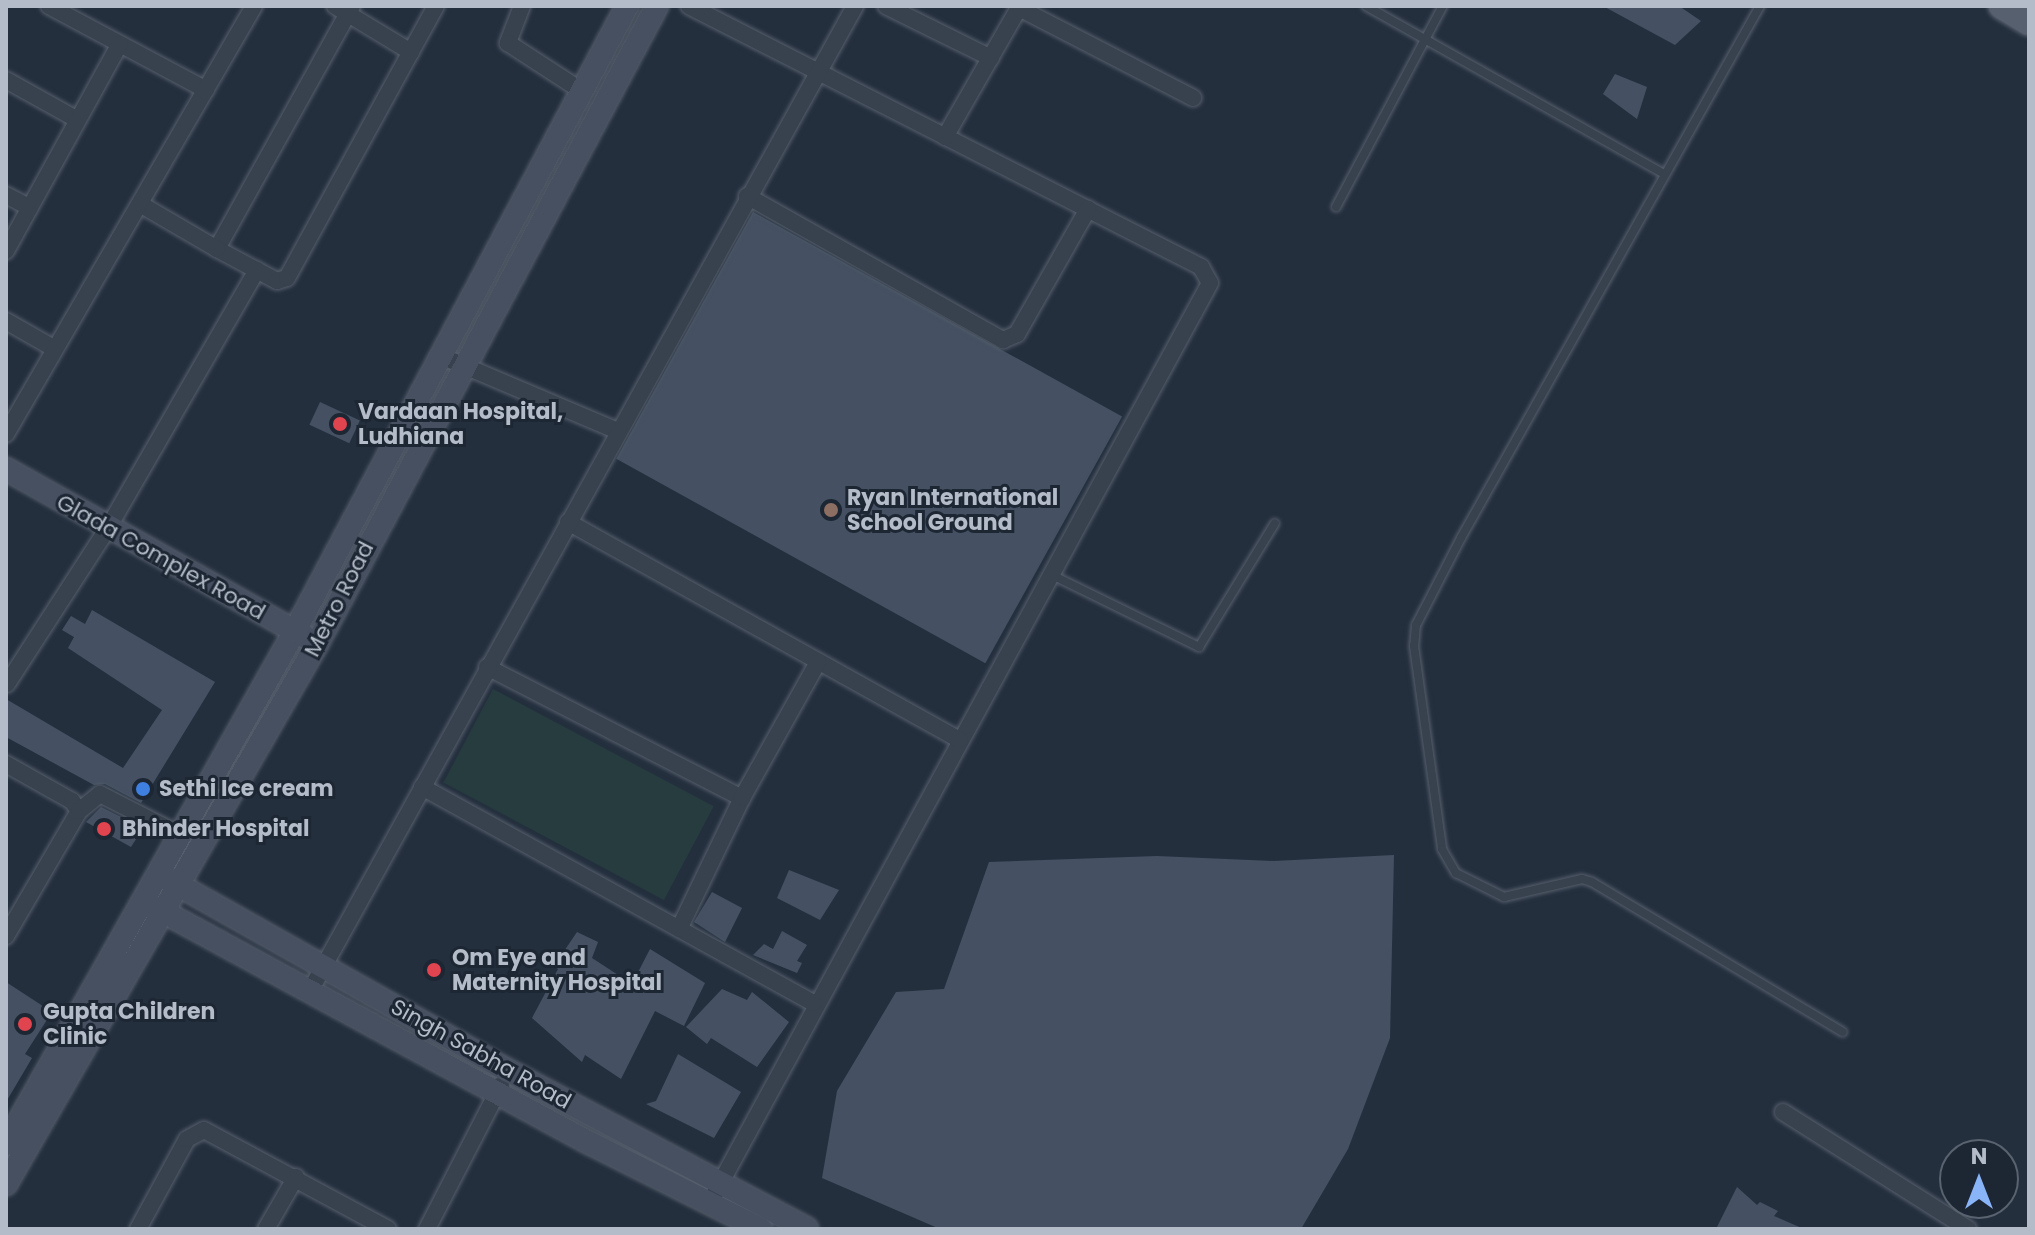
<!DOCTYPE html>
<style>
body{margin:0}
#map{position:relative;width:2035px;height:1235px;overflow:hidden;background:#242f3e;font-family:Poppins,sans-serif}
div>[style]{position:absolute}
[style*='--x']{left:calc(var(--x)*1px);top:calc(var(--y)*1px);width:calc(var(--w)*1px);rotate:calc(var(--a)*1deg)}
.green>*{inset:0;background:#263c3f;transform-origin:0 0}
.building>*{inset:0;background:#455162;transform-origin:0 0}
.roads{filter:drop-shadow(0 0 2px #565f6c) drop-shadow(0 0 2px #565f6c)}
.lane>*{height:8px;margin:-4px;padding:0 4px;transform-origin:4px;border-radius:4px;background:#38414e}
.street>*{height:16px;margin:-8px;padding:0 8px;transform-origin:8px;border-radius:8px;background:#38414e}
.secondary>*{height:22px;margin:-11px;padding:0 11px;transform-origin:11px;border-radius:11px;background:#465061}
.primary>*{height:26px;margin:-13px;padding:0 13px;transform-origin:13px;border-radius:13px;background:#56606e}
.dots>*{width:22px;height:22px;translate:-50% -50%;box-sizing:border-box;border:4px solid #1d2633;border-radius:50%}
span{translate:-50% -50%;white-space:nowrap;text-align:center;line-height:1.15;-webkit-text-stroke:6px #1d2633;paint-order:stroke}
.poi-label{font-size:22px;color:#b4bcc9;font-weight:700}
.left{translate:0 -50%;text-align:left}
.street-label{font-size:22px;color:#b4bcc9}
.frame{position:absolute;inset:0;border:8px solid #b4bcc9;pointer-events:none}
.north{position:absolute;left:1939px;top:1139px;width:80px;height:80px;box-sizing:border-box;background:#1d2633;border:2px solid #59626f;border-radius:50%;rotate:0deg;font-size:22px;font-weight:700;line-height:32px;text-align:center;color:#b4bcc9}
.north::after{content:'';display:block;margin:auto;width:28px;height:36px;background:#8ab4f8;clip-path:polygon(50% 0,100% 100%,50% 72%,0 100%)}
</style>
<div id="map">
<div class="green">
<i style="left:493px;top:689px;width:250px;height:106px;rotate:28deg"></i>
</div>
<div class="building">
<i style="clip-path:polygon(1603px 6px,1679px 6px,1701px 21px,1675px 45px)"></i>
<i style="clip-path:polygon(1615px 74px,1647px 87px,1637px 119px,1603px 94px)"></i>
<i style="left:753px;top:212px;width:422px;height:282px;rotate:29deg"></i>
<i style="left:320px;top:402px;width:44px;height:25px;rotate:25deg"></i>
<i style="clip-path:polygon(92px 610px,215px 682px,141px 803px,105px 784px,94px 785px,6px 737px,6px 699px,123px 768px,162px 710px,68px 648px,74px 637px,62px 630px,71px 616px,85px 624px)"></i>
<i style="clip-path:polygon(101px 807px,143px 828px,131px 847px,86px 822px)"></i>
<i style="clip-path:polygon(1394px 855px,1390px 1038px,1348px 1149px,1301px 1229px,940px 1229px,822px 1178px,837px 1091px,896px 992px,944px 989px,989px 862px,1157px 856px,1274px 861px)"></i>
<i style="clip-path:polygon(789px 870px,839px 890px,820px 920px,777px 898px)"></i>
<i style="clip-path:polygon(712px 892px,742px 908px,725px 942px,694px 922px)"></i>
<i style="clip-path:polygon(782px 931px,807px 945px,797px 961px,802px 963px,797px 973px,753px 955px,764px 944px,773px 949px)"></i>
<i style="clip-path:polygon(577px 932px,598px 942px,592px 958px,632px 984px,650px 949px,705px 983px,684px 1026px,655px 1011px,621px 1079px,585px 1055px,582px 1062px,532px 1018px,558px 969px,554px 966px)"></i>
<i style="clip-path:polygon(6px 982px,52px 1012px,25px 1054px,32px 1058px,6px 1102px)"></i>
<i style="clip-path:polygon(722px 989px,747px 1000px,752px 992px,789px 1022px,757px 1067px,711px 1038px,707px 1044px,686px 1027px)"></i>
<i style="clip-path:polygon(678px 1054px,741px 1092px,714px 1138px,646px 1104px,656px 1101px)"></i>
<i style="clip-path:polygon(1737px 1187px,1757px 1205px,1760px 1202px,1778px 1211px,1774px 1216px,1804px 1229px,1716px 1229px)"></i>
</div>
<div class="roads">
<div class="lane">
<i style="--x:1366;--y:6;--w:342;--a:29.4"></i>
<i style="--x:1760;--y:6;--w:610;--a:119.34"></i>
<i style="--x:1461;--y:538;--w:98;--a:117.3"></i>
<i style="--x:1416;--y:625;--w:21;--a:95"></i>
<i style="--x:1414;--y:646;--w:205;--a:82.1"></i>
<i style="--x:1442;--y:849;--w:28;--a:60"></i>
<i style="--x:1456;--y:873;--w:54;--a:26.6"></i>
<i style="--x:1504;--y:897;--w:80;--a:-13"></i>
<i style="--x:1582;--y:879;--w:10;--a:17"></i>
<i style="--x:1592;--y:882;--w:292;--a:30.9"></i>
<i style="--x:1336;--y:207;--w:228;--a:-62"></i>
<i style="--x:1052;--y:575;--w:164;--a:26.1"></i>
<i style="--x:1199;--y:647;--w:145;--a:-58.5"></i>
</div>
<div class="street">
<i style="--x:49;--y:6;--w:178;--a:28.1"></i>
<i style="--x:335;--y:6;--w:89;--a:31.2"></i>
<i style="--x:352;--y:6;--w:278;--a:119.1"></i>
<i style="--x:217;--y:249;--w:68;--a:28.1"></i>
<i style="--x:277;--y:281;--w:10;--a:-17"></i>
<i style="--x:287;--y:278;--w:310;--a:-61.3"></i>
<i style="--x:522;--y:6;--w:40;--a:111"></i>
<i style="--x:508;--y:43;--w:88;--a:33"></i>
<i style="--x:689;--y:6;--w:575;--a:27.01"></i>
<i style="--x:1201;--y:267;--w:18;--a:61"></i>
<i style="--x:1210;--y:283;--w:1036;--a:118.54"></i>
<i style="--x:886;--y:6;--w:117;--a:26.3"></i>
<i style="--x:1019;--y:8;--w:196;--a:27.3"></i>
<i style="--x:6;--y:80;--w:82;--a:29.1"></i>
<i style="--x:945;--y:137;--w:151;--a:-60.2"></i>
<i style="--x:6;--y:195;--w:27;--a:28"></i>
<i style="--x:747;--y:196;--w:294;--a:29.4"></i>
<i style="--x:1003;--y:340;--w:15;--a:-23"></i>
<i style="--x:1017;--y:334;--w:144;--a:-60.4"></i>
<i style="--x:140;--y:204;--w:89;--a:30.3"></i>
<i style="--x:6;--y:251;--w:236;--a:-61.2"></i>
<i style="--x:6;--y:321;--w:56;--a:29.7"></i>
<i style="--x:441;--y:356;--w:192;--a:23"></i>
<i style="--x:6;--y:434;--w:495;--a:-59.9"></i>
<i style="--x:568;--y:522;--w:448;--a:29.1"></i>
<i style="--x:487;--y:667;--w:287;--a:27.2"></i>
<i style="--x:7;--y:684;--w:186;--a:-57.1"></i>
<i style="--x:108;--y:528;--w:298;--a:-60"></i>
<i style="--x:6;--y:764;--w:76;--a:29.3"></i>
<i style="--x:72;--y:801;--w:12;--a:55"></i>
<i style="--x:79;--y:811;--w:145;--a:120.3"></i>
<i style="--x:422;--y:787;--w:447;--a:28.9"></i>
<i style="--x:79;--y:811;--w:27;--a:-39"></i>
<i style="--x:100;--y:794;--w:90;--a:27.1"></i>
<i style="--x:679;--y:929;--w:145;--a:-64.3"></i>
<i style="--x:742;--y:798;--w:156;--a:-60.8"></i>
<i style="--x:310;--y:991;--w:1126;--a:-61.04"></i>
<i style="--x:1783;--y:1112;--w:219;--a:32.3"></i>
<i style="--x:138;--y:1229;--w:102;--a:-61.4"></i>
<i style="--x:187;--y:1139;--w:19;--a:-28"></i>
<i style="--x:204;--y:1130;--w:209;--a:28.3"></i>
<i style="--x:266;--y:1229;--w:60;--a:-60"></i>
<i style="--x:427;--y:1229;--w:162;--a:-62.8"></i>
</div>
<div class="secondary">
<i style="--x:6;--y:469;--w:343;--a:29.3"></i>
<i style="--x:166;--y:878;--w:394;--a:29.4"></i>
<i style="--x:509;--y:1071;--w:337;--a:27.9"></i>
<i style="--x:151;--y:905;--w:499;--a:28.5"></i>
<i style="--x:590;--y:1143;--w:191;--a:26.7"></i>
<i style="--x:6;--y:1144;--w:589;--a:-60.61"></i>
<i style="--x:295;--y:631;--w:708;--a:-62.02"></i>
<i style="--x:6;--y:1184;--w:623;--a:-60.06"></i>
<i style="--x:317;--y:644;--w:723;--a:-61.95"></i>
</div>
<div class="primary">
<i style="--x:2002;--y:6;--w:31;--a:31"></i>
</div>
</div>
<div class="dots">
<i style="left:340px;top:424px;background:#e0444e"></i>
<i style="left:831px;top:510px;background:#8d6e63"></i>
<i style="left:143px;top:789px;background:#3f7fe0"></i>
<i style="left:104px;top:829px;background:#e0444e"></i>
<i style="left:434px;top:970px;background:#e0444e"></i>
<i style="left:25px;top:1024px;background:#e0444e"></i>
</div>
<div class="poi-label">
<span class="left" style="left:358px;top:424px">Vardaan Hospital,<br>Ludhiana</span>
<span class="left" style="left:847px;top:510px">Ryan International<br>School Ground</span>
<span class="left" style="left:159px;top:789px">Sethi Ice cream</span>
<span class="left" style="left:122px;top:829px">Bhinder Hospital</span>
<span class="left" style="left:452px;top:970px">Om Eye and<br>Maternity Hospital</span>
<span class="left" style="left:43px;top:1024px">Gupta Children<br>Clinic</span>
</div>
<div class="street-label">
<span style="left:161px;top:557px;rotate:29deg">Glada Complex Road</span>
<span style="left:339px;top:599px;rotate:-63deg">Metro Road</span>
<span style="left:481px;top:1054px;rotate:29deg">Singh Sabha Road</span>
</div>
<div class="frame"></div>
<div class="north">N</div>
</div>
